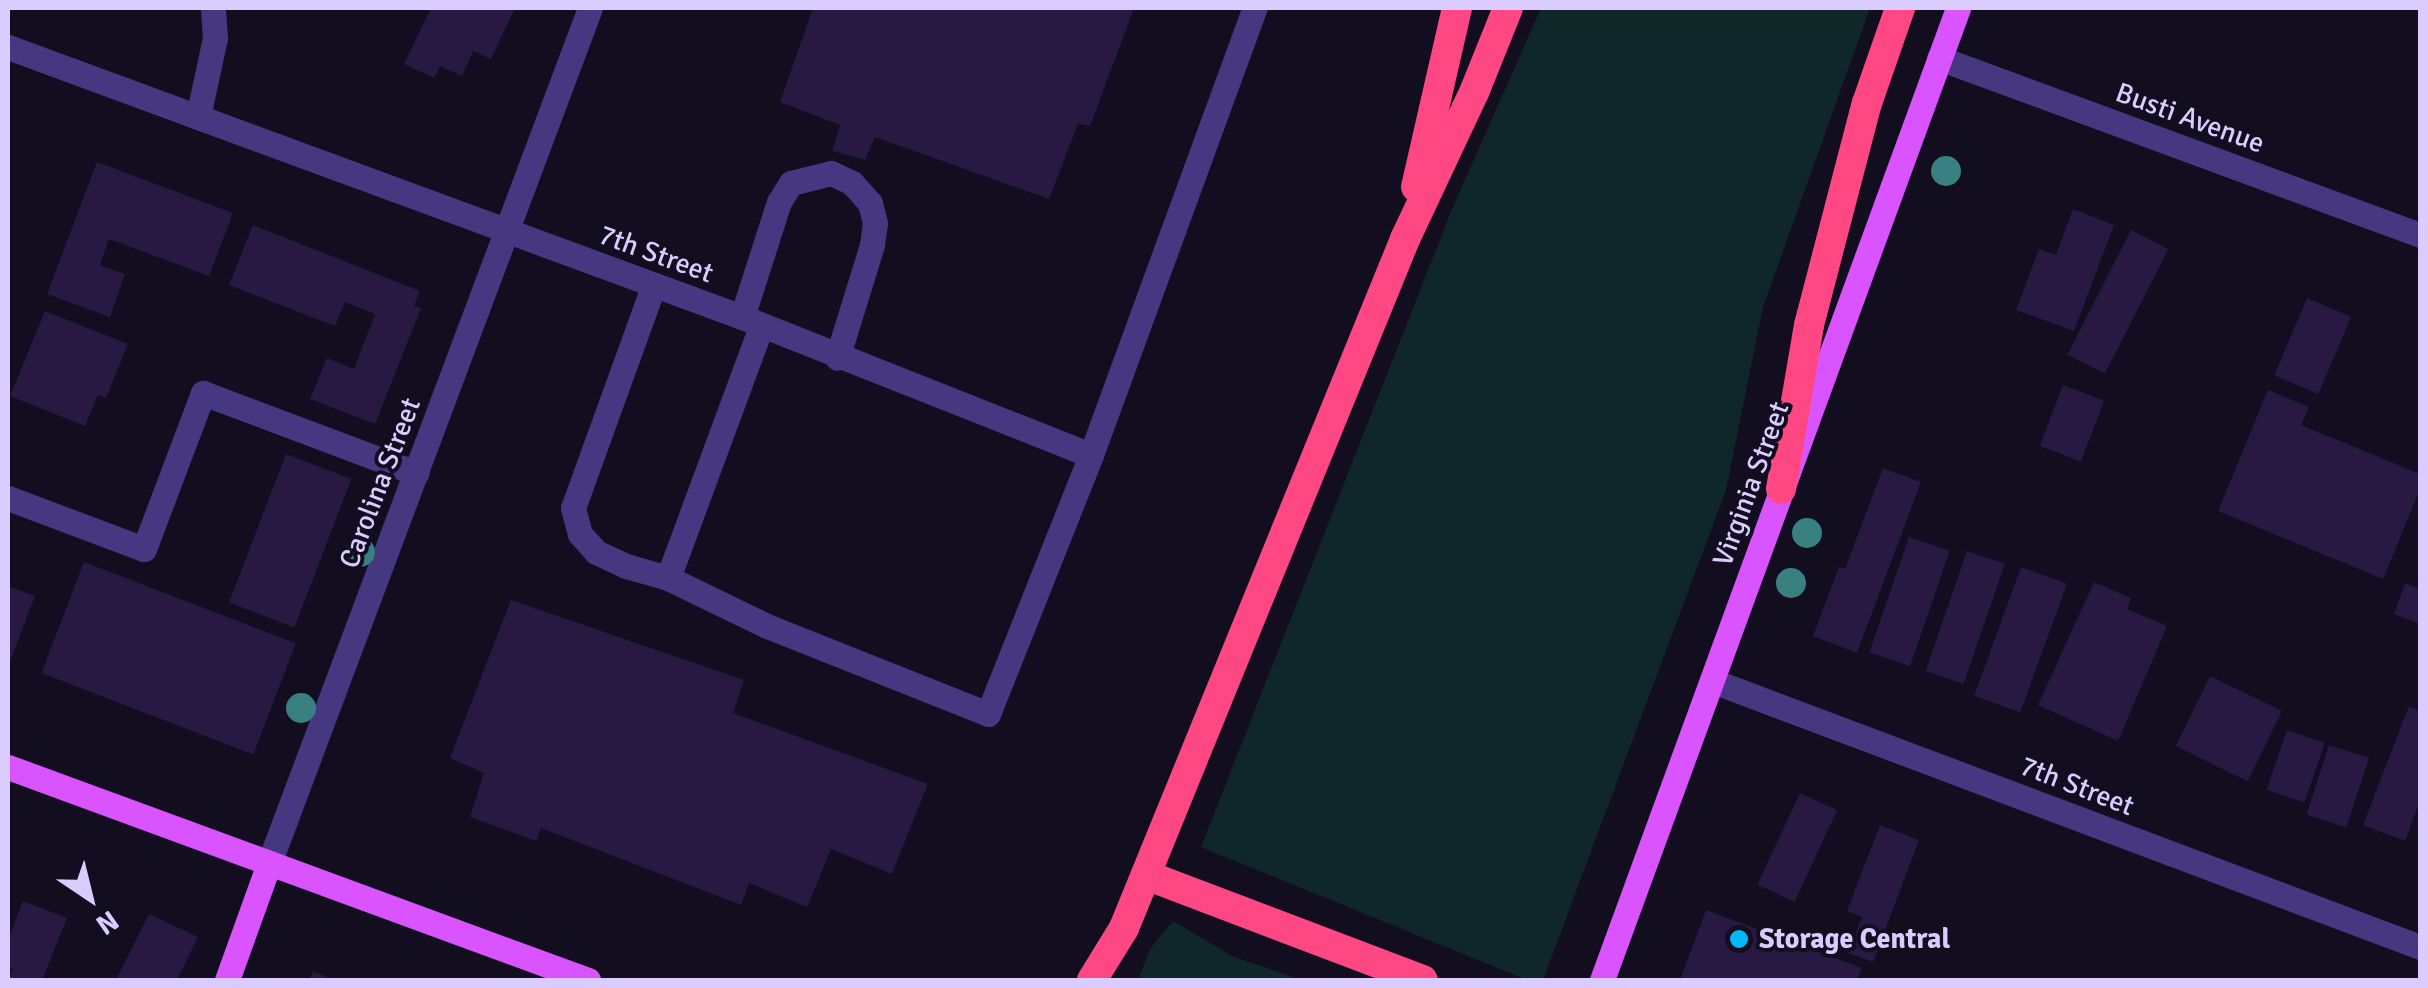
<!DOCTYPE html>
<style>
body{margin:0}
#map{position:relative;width:2428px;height:988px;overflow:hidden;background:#130d20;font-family:Signika,sans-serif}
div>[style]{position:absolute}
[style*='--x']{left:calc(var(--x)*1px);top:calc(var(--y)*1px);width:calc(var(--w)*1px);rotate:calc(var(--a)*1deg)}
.green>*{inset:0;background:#10272a}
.building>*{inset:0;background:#271941;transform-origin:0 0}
.minor>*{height:25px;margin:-12.5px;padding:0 12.5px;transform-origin:12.5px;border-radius:12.5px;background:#453780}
.major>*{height:25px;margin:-12.5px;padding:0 12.5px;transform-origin:12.5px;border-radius:12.5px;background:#d953ff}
.highway>*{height:30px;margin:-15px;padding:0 15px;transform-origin:15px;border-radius:15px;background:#ff4783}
.trees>*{width:30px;height:30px;margin:-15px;border-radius:50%;background:#398082}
.dots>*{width:28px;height:28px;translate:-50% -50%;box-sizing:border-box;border:5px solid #130d20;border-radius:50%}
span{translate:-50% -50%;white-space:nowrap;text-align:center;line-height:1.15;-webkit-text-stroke:8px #130d20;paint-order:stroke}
.street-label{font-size:28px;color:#daccff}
.poi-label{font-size:28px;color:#daccff;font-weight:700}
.left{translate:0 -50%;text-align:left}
.frame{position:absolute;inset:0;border:10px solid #daccff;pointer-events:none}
.north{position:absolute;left:40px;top:848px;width:100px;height:100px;-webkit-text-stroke:8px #130d20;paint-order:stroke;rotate:145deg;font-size:28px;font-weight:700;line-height:40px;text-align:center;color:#daccff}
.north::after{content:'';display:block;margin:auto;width:35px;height:45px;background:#daccff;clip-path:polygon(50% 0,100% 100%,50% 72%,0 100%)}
</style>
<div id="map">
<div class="green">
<i style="clip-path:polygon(1541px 8px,1870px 8px,1763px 307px,1726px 490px,1543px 980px,1527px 980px,1201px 847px,1452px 209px)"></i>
<i style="clip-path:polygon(1173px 921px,1234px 957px,1302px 980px,1138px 980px,1150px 949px)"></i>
</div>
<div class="building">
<i style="clip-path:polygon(431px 8px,515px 8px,491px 59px,473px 51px,462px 76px,440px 66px,434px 78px,404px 64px)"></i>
<i style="clip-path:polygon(813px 8px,1134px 8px,1090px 126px,1078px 124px,1049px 199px,875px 137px,865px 160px,832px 151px,840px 125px,780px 102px)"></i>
<i style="clip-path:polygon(97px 162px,233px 213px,209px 276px,109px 239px,100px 265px,125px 274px,110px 317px,47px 294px)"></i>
<i style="clip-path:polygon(2073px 209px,2114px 225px,2074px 331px,2016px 310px,2039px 249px,2056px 255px)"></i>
<i style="clip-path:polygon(253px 225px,420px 291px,414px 306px,421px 308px,375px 424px,310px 399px,327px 358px,354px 369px,375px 314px,345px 302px,335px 326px,229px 285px)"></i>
<i style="left:2131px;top:230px;width:42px;height:140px;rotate:27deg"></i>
<i style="left:2307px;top:298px;width:48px;height:84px;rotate:23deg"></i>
<i style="clip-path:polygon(45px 311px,128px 344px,106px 398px,98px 395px,85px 426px,10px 396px)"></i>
<i style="left:2063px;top:385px;width:44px;height:65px;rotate:21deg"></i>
<i style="clip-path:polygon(2268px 390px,2309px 407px,2301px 425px,2420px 474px,2420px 489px,2383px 579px,2218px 511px)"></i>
<i style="left:286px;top:454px;width:70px;height:159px;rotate:21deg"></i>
<i style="clip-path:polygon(1883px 468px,1921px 482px,1857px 653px,1813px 636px,1839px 567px,1845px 569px)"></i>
<i style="left:1909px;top:537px;width:43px;height:122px;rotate:19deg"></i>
<i style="left:1967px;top:551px;width:40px;height:127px;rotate:19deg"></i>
<i style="left:84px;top:562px;width:227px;height:119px;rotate:21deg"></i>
<i style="left:2021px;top:567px;width:49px;height:137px;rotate:20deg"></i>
<i style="clip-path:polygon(2094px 582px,2131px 598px,2127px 609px,2167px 626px,2118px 741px,2038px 705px)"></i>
<i style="clip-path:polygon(2405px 583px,2420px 589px,2420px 624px,2394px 614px)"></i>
<i style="clip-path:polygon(8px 586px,35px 596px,10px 661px,8px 660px)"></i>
<i style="clip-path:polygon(511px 600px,744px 680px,733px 713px,928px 784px,892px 874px,831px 849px,807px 907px,749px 883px,741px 905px,541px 828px,536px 841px,470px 817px,484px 773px,450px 758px)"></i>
<i style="left:2210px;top:676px;width:80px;height:78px;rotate:26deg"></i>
<i style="clip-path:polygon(2409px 706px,2420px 711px,2420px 801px,2405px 841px,2363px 825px)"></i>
<i style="left:2287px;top:730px;width:40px;height:63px;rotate:19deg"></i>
<i style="left:2329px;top:745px;width:42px;height:73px;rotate:18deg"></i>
<i style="left:1800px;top:793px;width:41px;height:101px;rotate:25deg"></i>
<i style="clip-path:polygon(1880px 825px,1919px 840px,1873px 962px,1848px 953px,1862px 917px,1847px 911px)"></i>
<i style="clip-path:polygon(23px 901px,67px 918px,42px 980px,8px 980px,13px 968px,8px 966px,8px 940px)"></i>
<i style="clip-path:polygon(1706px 910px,1862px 968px,1857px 980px,1680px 980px)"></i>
<i style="clip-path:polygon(149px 914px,198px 937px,177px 980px,116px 980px)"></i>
<i style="clip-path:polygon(313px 971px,334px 980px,309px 980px)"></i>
</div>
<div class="minor">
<i style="--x:8;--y:47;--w:782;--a:20.2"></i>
<i style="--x:742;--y:317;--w:375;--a:21.6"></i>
<i style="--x:1939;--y:58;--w:513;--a:20.2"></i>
<i style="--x:198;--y:117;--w:81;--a:-77.9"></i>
<i style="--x:215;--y:38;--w:30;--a:-94"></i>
<i style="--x:653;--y:287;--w:235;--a:109.9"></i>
<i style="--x:573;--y:508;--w:27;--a:75"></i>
<i style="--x:580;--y:534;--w:24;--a:48"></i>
<i style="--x:596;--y:552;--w:33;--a:25"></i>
<i style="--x:626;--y:566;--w:44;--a:15.9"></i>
<i style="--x:668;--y:578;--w:268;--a:-69.7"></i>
<i style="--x:742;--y:317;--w:121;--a:-72.2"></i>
<i style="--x:779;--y:202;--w:22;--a:-58"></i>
<i style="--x:791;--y:183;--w:41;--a:-14"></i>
<i style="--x:831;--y:173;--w:23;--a:25"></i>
<i style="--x:852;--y:183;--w:27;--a:48"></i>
<i style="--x:870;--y:203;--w:21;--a:76"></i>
<i style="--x:875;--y:223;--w:22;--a:98"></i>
<i style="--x:872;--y:245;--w:118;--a:107.2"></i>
<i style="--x:8;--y:498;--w:145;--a:20.6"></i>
<i style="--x:144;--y:549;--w:167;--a:-69.3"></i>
<i style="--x:203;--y:393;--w:228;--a:20.6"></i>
<i style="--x:668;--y:578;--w:110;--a:25.9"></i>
<i style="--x:767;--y:626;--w:238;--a:21.7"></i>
<i style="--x:988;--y:714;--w:279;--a:-68.3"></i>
<i style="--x:1091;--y:455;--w:476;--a:-69.9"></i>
<i style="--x:1713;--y:681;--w:755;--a:20.62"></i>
<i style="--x:268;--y:866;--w:916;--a:-69.43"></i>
</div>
<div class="major">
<i style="--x:8;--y:767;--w:618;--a:20.17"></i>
<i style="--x:227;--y:980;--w:121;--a:-70.2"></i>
<i style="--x:1602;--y:980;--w:1035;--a:-69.88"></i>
</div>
<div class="highway">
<i style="--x:1416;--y:187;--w:184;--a:-77.1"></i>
<i style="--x:1781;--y:489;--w:166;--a:-80.3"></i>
<i style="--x:1809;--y:325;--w:229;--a:-75.4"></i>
<i style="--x:1867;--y:103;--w:101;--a:-70.8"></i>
<i style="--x:1146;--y:875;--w:296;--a:20.8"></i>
<i style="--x:1092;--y:980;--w:61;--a:-58.4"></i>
<i style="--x:1124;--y:928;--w:744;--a:-67.81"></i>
<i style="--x:1405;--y:239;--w:165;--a:-64.8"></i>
<i style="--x:1475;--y:90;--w:88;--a:-68.1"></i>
</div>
<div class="trees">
<i style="left:1946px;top:171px"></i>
<i style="left:1807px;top:533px"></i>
<i style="left:360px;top:552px"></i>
<i style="left:1791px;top:583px"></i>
<i style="left:301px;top:708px"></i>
</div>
<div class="dots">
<i style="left:1739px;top:939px;background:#00b9f7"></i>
</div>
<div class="street-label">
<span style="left:2190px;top:118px;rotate:20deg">Busti Avenue</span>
<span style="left:656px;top:254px;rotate:20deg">7th Street</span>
<span style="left:380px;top:483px;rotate:-69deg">Carolina Street</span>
<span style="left:1751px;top:484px;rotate:-70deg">Virginia Street</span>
<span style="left:2077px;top:786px;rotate:21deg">7th Street</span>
</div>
<div class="poi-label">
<span class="left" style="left:1759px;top:939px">Storage Central</span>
</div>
<div class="frame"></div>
<div class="north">N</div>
</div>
